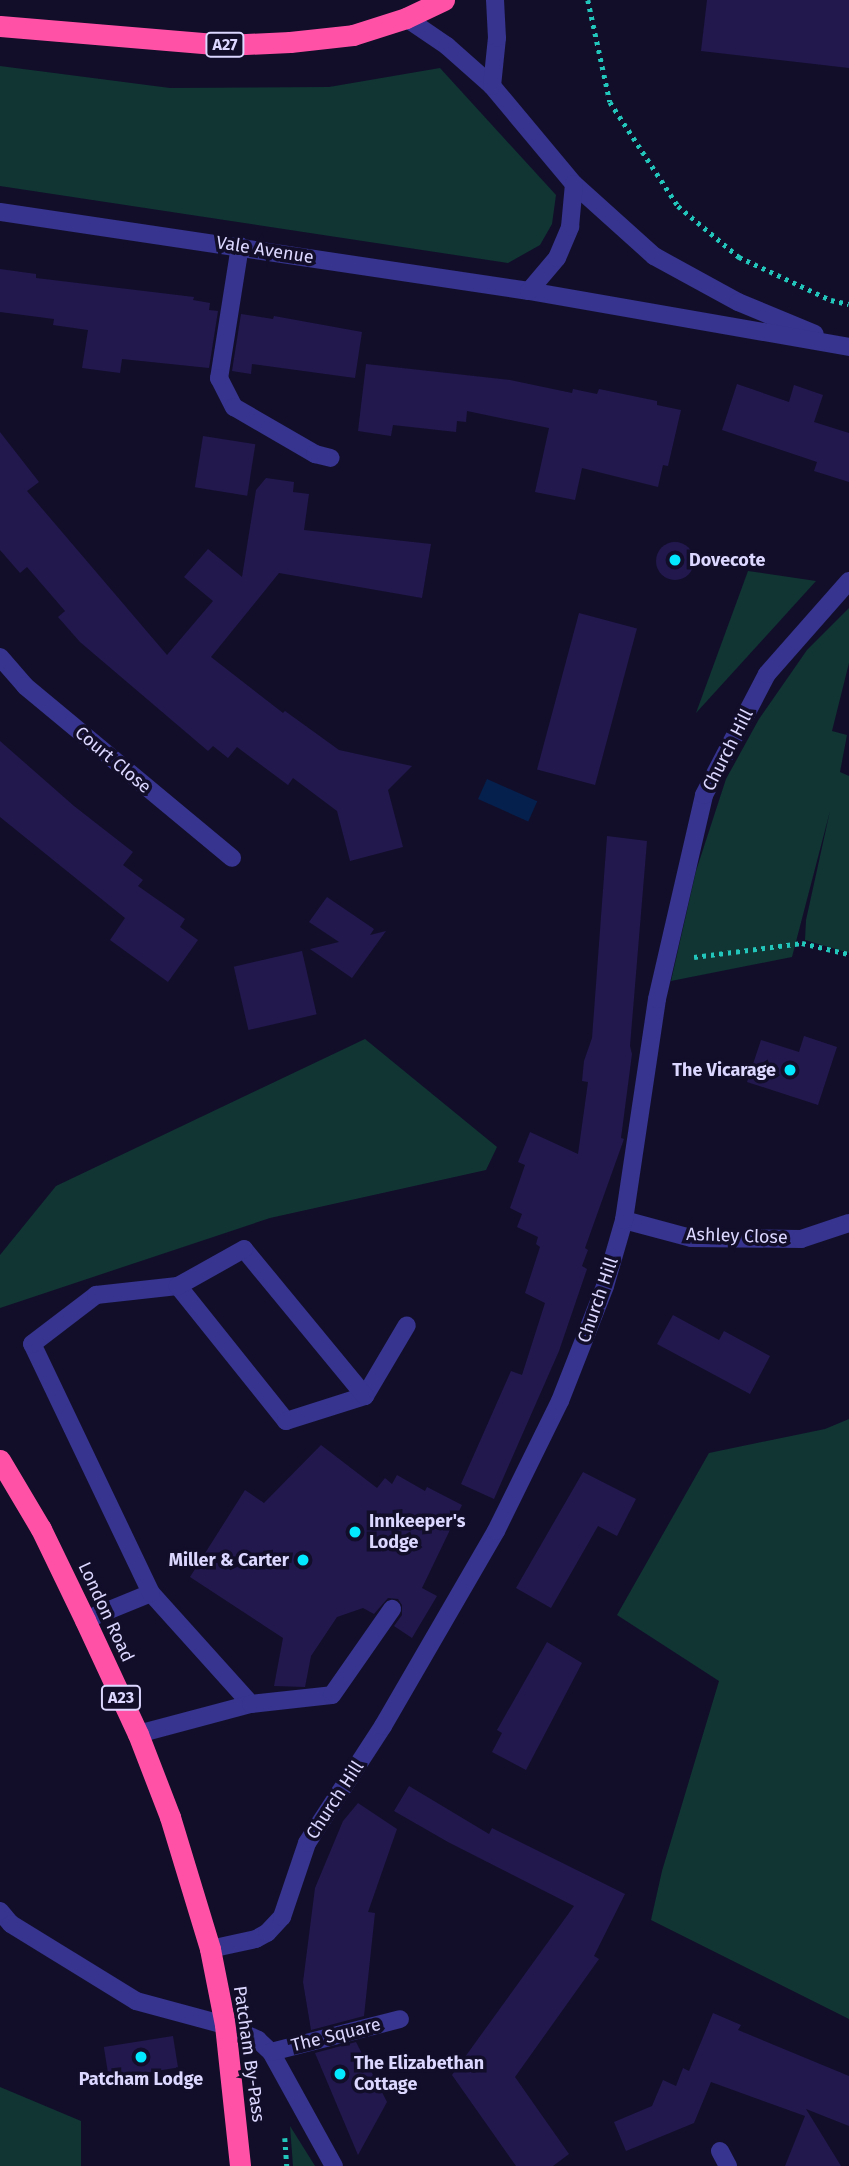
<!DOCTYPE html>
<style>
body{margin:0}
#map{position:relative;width:849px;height:2166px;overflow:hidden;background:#120e2a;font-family:"Fira Sans",sans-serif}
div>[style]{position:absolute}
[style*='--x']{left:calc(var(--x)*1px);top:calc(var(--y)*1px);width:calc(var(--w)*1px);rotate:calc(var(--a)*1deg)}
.green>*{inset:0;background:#103533}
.water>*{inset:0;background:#05204c;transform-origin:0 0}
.building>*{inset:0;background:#22184d;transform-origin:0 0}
.round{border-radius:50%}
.path>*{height:4.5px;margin-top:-2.25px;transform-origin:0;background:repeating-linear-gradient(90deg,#23c6bb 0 3.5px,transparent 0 8.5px)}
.lane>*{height:18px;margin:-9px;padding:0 9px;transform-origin:9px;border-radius:9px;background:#36348e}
.street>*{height:18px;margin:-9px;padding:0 9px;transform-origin:9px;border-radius:9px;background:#36348e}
.highway>*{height:21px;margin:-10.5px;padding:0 10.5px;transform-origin:10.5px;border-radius:10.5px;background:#ff52a7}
.dots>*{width:19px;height:19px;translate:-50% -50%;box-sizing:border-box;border:4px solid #120e2a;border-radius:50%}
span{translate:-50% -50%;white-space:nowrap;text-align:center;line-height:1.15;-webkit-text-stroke:7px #120e2a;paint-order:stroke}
.shield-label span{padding:2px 5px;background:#120e2a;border:2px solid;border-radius:5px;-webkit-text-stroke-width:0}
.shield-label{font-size:16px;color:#dbd7ff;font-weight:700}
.street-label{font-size:18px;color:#dbd7ff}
.poi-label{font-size:18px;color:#dbd7ff;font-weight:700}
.left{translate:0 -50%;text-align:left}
.right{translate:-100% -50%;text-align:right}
</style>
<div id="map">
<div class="green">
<i style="clip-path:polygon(0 66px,170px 88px,329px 87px,440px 68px,556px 195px,552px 224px,540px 245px,508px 263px,0 186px)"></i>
<i style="clip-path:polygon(748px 571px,816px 581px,696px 713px)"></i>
<i style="clip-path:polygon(849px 608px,849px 663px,832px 731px,847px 735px,840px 772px,849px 776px,849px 953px,805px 940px,806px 920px,830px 811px,792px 957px,671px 981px,696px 871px,726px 779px,759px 719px,807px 650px)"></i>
<i style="clip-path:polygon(365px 1039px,497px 1147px,486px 1170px,270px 1218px,0 1308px,0 1255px,56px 1186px)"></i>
<i style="clip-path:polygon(849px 1419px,849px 2019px,651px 1920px,662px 1871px,719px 1681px,617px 1615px,709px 1453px,825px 1429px)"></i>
<i style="clip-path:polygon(0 2087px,81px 2121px,81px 2166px,0 2166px)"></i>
<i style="clip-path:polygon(290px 2126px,315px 2166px,293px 2166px)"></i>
</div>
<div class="water">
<i style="left:487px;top:779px;width:55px;height:22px;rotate:24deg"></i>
</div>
<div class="building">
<i style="clip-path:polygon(707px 0,849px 0,849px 68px,701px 51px)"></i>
<i style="clip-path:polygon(0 269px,36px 274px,36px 278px,194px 297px,193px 300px,210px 303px,209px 310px,218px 311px,209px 368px,122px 359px,120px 373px,82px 368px,88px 330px,53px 325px,54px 319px,0 312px)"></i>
<i style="clip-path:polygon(241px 314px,273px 319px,274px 316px,362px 332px,355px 378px,252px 364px,251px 374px,232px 371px)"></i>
<i style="clip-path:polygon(366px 364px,510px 380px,572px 393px,573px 389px,597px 394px,599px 389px,657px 401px,657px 405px,681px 410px,668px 466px,663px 465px,658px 487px,582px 468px,575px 500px,535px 492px,549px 428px,467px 411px,466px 422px,457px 421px,456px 432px,393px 425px,391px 436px,358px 431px)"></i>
<i style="clip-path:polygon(737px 384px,789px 402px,794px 385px,823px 395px,814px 422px,849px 433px,849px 482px,814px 471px,817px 462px,722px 430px)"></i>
<i style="clip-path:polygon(0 432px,39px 482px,27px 491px,167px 655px,213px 601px,184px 577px,208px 549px,242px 577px,256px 490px,266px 478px,294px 482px,293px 492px,309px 494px,304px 530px,431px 544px,422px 598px,279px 573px,211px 657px,283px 713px,285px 711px,339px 750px,412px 766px,388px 790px,403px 847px,350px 861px,337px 811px,293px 778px,288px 785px,237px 747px,228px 758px,213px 746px,208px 751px,80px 642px,58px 617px,65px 611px,27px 567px,20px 573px,0 550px)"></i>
<i style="left:203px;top:436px;width:53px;height:52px;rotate:9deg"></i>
<i class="round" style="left:656px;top:542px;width:38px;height:38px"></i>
<i style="left:579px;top:613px;width:60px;height:162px;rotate:15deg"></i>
<i style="clip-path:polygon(0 741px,74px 806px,133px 852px,123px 865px,143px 880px,138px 886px,185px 919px,180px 927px,198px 940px,168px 982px,110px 940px,125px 918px,0 817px)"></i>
<i style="clip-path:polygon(607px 836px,647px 841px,630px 1046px,632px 1054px,621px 1138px,624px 1139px,585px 1248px,588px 1250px,582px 1266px,587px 1269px,559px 1351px,494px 1499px,461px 1484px,511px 1371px,522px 1375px,545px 1303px,525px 1293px,540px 1247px,536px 1244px,538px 1237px,517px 1227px,522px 1214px,510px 1208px,525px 1165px,518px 1162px,530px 1132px,578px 1154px,588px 1082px,582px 1081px,584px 1061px,592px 1038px)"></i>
<i style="clip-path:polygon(327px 897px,374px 929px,370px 935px,386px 931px,352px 978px,310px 949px,339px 942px,309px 922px)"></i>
<i style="left:302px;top:951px;width:65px;height:70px;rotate:77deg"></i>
<i style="clip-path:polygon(804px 1036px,837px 1047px,818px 1105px,747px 1082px,761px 1040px,799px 1052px)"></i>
<i style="clip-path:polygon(673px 1315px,719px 1340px,724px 1331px,770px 1356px,750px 1394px,657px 1344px)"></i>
<i style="clip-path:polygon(321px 1445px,377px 1488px,385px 1478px,392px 1484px,397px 1475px,425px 1491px,427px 1487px,462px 1505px,422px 1588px,437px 1596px,412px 1638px,394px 1626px,402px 1615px,402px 1605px,398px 1599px,388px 1598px,374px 1614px,363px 1608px,337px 1617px,311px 1656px,305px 1687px,274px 1686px,283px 1638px,190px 1577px,245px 1490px,264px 1503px)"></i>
<i style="clip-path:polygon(583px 1472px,636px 1499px,617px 1536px,598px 1526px,551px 1608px,516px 1588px)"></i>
<i style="clip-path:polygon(547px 1642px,582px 1663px,526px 1770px,492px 1752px,502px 1733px,497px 1730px)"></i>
<i style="clip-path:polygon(409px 1786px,489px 1834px,492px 1828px,625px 1894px,594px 1956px,599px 1959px,515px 2077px,569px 2154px,553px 2166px,516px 2166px,452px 2075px,574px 1906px,448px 1842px,394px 1811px)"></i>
<i style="clip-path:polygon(358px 1803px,397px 1829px,368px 1912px,375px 1913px,364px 2016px,311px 2030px,303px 1982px,315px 1888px,343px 1821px)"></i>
<i style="clip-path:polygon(713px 2013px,741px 2025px,738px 2030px,849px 2076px,849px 2126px,806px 2109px,841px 2166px,785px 2166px,805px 2116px,711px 2082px,694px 2123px,626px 2151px,614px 2122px,652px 2106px,663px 2080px,676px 2086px,683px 2068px,689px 2071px)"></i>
<i style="left:173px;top:2036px;width:32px;height:70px;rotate:81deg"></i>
<i style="clip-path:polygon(356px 2042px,387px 2102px,358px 2155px,315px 2053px)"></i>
</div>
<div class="path">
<i style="--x:588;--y:0;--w:104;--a:77.8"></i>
<i style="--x:610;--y:102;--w:124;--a:56.8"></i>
<i style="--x:678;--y:206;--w:80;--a:39.9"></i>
<i style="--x:739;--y:257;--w:102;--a:25.1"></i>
<i style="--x:831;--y:300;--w:18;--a:13"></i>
<i style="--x:694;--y:957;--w:109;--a:-7.4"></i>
<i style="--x:802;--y:943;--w:48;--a:13.2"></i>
<i style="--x:285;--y:2138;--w:28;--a:86"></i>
</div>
<div class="lane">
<i style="--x:365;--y:1396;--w:82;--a:-59.4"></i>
<i style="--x:151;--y:1593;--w:149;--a:48"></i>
<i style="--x:85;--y:1620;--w:71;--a:-22.2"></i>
<i style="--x:151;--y:1593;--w:276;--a:-115.5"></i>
<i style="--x:32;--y:1344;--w:81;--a:-37.4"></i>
<i style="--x:96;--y:1295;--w:82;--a:-6.3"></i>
<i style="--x:178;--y:1286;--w:173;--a:51.3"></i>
<i style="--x:286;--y:1421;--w:83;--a:-17.6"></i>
<i style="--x:365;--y:1396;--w:190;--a:-129.5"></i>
<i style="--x:244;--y:1249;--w:76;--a:150.7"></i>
<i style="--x:138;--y:1734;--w:117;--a:-14.9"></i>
<i style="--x:251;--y:1704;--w:81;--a:-6.3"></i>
<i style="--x:332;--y:1695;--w:105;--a:-55.1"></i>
<i style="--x:0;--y:1911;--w:17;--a:50"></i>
<i style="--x:11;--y:1924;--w:147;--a:31.6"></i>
<i style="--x:136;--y:2001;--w:92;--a:15.1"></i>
</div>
<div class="street">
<i style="--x:406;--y:18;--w:50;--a:34.3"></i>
<i style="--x:447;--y:46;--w:60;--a:41.6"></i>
<i style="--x:492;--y:86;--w:128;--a:50.1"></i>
<i style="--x:574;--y:184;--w:108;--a:42"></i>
<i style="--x:654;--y:256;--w:96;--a:28.7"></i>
<i style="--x:738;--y:302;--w:83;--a:22.6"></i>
<i style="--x:492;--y:86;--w:48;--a:-84.1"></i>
<i style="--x:497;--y:38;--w:38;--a:-93"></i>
<i style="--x:0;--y:212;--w:535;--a:8.49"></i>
<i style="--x:529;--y:291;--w:325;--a:9.9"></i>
<i style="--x:240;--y:246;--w:134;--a:99"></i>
<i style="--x:219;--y:378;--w:33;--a:63"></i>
<i style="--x:234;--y:407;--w:94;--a:30.1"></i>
<i style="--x:315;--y:454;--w:16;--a:14"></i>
<i style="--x:529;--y:291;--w:43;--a:-49.7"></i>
<i style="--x:557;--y:258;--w:34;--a:-67"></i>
<i style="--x:570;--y:227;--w:43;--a:-84.7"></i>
<i style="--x:0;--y:657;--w:38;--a:49"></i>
<i style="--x:25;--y:686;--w:269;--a:39.7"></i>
<i style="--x:624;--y:1220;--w:69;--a:15"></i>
<i style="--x:691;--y:1238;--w:110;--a:0.5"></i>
<i style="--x:801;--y:1239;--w:51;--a:-18.4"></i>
<i style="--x:210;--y:1949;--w:47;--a:-12.3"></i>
<i style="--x:256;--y:1939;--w:13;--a:-29"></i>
<i style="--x:267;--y:1933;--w:22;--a:-47"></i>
<i style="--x:282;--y:1917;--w:78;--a:-71.3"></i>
<i style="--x:307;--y:1843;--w:140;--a:-57"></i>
<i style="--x:383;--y:1726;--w:225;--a:-59.9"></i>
<i style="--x:496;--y:1531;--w:145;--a:-63.8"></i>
<i style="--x:560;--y:1401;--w:123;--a:-68.6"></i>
<i style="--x:605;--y:1286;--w:69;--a:-73.9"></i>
<i style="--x:624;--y:1220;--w:223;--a:-81.5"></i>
<i style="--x:657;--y:999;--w:209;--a:-77"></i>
<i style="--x:704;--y:795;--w:136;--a:-62.5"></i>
<i style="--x:767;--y:674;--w:124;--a:-48.6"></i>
<i style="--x:225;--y:2025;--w:36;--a:24"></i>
<i style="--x:258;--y:2040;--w:18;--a:43"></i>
<i style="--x:271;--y:2052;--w:130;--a:61.1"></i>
<i style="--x:271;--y:2052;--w:133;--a:-14.3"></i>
<i style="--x:720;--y:2151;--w:17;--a:62"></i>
</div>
<div class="highway">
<i style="--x:0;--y:26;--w:227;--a:4.8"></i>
<i style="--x:226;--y:45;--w:64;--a:-2.7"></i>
<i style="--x:290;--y:42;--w:63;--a:-6.3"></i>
<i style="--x:353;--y:35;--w:56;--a:-17.8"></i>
<i style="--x:406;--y:18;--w:42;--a:-25.3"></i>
<i style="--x:0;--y:1460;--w:80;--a:59.3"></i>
<i style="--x:41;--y:1529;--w:101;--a:64.2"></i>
<i style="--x:85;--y:1620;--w:126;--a:65.1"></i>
<i style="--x:138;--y:1734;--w:89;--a:68.9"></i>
<i style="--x:170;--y:1817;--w:138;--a:73.1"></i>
<i style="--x:210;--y:1949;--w:77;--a:78.8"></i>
<i style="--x:225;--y:2025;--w:142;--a:83.9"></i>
</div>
<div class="dots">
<i style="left:675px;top:560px;background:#03e9ff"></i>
<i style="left:790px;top:1070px;background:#03e9ff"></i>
<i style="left:355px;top:1532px;background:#03e9ff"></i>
<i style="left:303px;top:1560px;background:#03e9ff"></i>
<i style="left:141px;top:2057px;background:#03e9ff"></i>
<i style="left:340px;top:2074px;background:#03e9ff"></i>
</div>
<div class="shield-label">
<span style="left:225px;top:45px">A27</span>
<span style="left:121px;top:1698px">A23</span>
</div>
<div class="street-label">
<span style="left:265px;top:250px;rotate:9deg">Vale Avenue</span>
<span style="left:728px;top:750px;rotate:-63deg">Church Hill</span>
<span style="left:113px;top:760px;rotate:40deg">Court Close</span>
<span style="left:737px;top:1236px;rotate:2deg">Ashley Close</span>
<span style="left:598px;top:1300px;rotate:-71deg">Church Hill</span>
<span style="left:106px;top:1612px;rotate:65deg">London Road</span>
<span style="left:335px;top:1800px;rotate:-57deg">Church Hill</span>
<span style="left:336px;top:2035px;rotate:-14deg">The Square</span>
<span style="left:249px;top:2054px;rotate:82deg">Patcham By-Pass</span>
</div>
<div class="poi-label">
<span class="left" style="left:689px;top:560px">Dovecote</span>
<span class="right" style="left:776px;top:1070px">The Vicarage</span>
<span class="left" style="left:369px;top:1532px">Innkeeper's<br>Lodge</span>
<span class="right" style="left:289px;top:1560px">Miller &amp; Carter</span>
<span class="left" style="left:354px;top:2074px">The Elizabethan<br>Cottage</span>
<span style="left:141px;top:2079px">Patcham Lodge</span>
</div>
</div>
